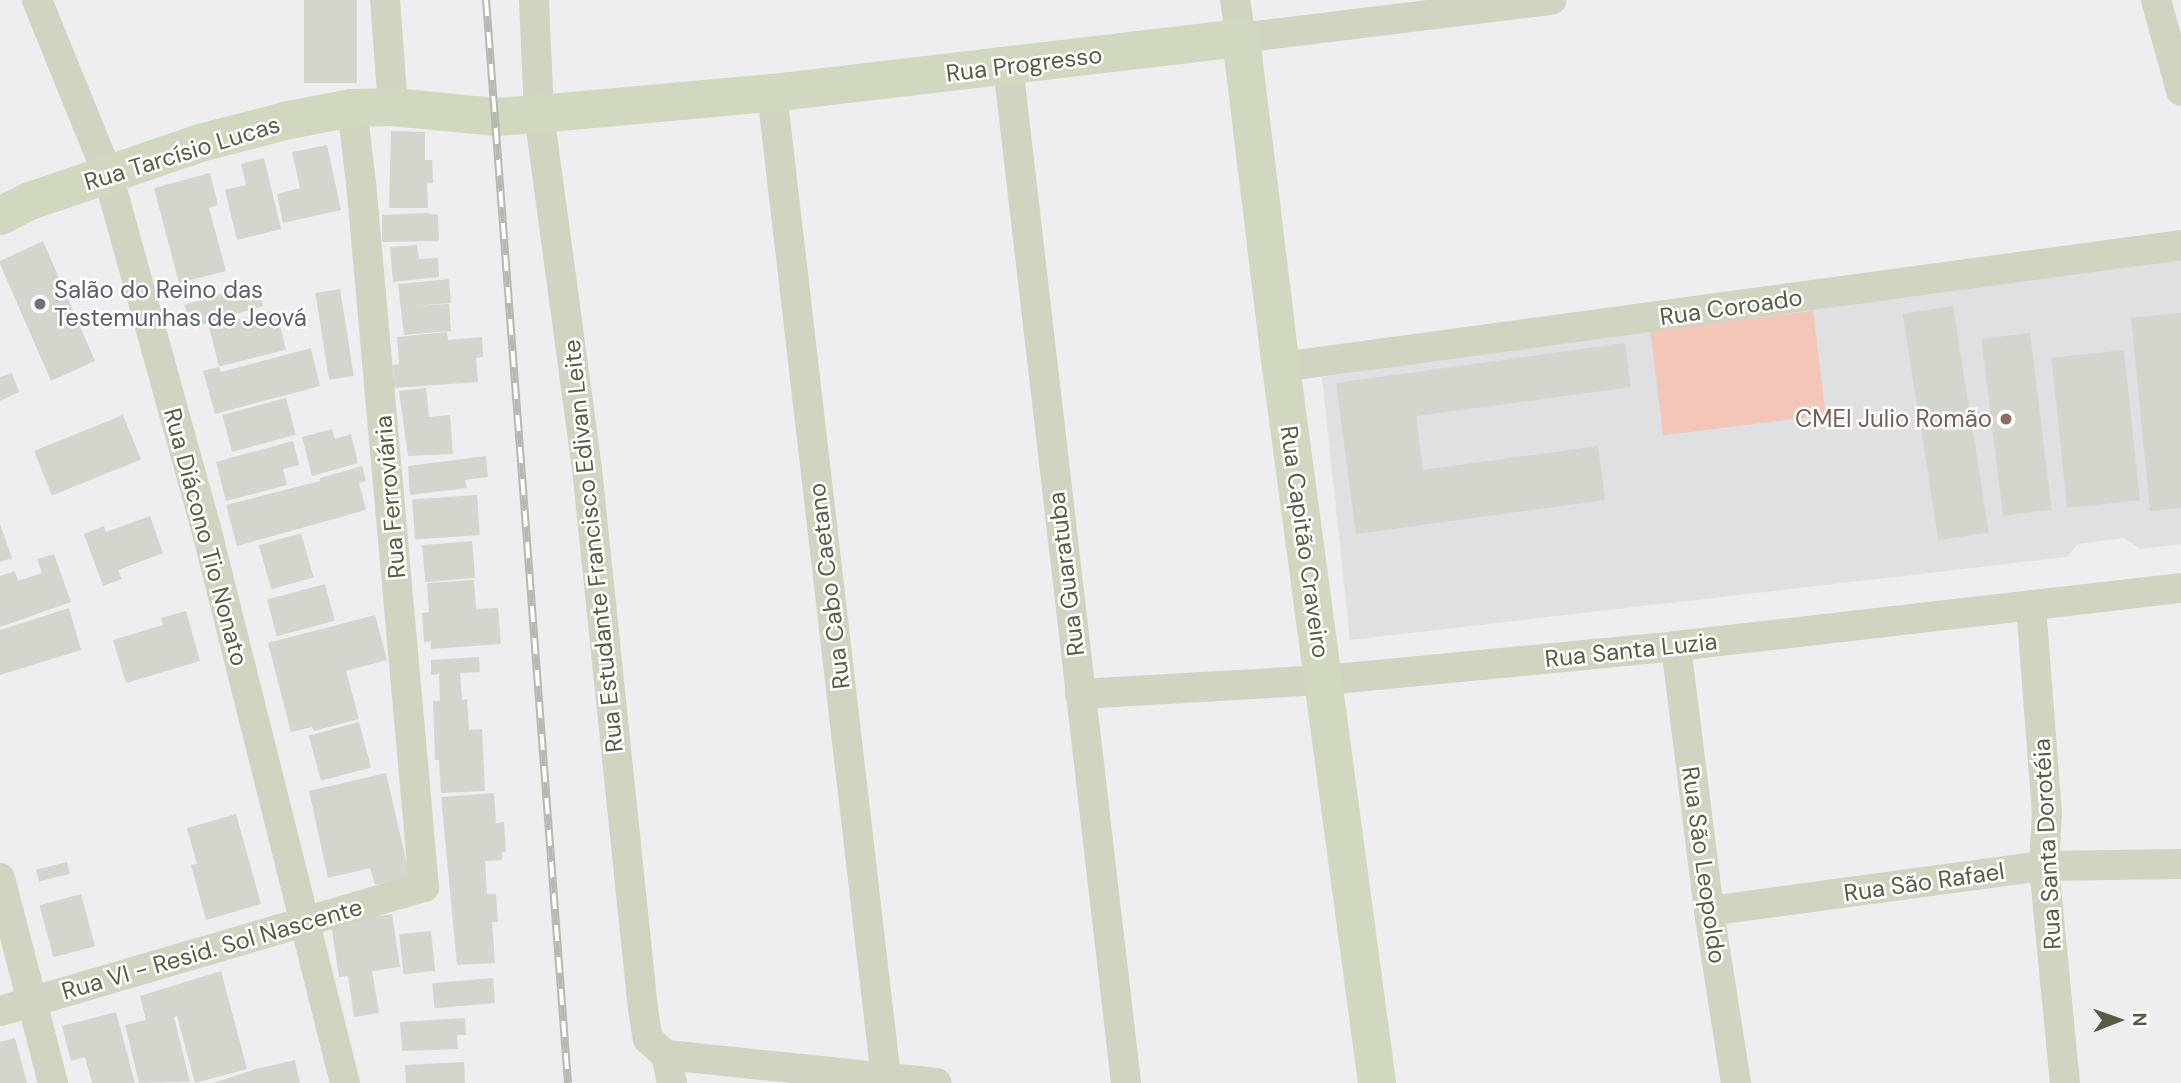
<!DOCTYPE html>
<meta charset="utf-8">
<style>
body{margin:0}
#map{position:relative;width:2181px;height:1083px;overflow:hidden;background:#eeeef1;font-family:"DM Sans",sans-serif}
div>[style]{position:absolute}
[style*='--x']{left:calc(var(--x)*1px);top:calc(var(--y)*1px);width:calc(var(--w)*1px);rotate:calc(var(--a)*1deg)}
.education>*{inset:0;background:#dfe0e2}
.green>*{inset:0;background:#f3c6b8;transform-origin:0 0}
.building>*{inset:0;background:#d2d6cc;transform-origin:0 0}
.street>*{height:30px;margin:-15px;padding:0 15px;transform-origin:15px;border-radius:15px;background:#cfd5c0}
.secondary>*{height:38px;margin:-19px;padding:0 19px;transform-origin:19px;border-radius:19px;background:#d0d9bf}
.rail>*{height:8px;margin-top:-4px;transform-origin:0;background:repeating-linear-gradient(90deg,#fff 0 16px,#b5b9b0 0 32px);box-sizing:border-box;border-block:2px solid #b5b9b0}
.dots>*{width:19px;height:19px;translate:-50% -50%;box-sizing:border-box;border:4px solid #fff;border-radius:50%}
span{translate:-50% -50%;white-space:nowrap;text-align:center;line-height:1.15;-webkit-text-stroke:5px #fff;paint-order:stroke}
.street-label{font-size:24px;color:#565d44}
.worship-label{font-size:24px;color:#5b616d}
.left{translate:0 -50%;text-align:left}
.education-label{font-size:24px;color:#785e54}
.right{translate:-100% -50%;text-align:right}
.north{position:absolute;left:2083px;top:985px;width:70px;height:70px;-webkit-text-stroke:5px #fff;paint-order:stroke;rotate:89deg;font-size:19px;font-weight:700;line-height:28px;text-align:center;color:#565d44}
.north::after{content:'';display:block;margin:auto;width:24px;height:32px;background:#565d44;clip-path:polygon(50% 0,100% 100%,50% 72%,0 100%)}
</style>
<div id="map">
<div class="education">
<i style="clip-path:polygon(2181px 259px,2181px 544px,2141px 549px,2124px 538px,2078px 544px,2067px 557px,1350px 640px,1322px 377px,1824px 300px)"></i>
</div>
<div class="green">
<i style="left:1813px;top:311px;width:105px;height:164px;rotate:83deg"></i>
</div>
<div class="building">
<i style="left:304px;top:0;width:53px;height:83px"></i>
<i style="clip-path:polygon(391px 131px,425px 132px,425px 160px,432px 160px,433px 183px,427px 183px,428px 208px,389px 208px)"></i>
<i style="clip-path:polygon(327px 145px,341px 210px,283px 223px,277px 194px,300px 188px,292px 152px)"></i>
<i style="clip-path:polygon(264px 158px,281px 229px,237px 240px,225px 190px,246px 185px,241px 164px)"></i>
<i style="clip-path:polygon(210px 173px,218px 205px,209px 208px,226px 271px,179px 283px,154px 188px)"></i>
<i style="clip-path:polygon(427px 213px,438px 215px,439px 241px,382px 242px,382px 215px)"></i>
<i style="clip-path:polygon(43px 241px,95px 361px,51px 381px,0 264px,0 261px)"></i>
<i style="clip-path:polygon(417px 245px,419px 259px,438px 258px,439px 277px,393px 282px,390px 247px)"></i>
<i style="clip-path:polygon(449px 279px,451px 303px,413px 306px,449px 304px,451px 331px,404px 335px,398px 284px)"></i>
<i style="left:256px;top:283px;width:24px;height:75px;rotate:73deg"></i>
<i style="left:340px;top:289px;width:88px;height:25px;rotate:81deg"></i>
<i style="left:1953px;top:306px;width:229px;height:51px;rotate:81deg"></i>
<i style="left:276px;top:310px;width:41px;height:69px;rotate:76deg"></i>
<i style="clip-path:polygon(2181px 313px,2181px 508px,2150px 511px,2131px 318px)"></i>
<i style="clip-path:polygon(447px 332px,448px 340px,482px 337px,483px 357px,476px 358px,478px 382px,394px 388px,393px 365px,399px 364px,397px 337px)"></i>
<i style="left:2030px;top:333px;width:178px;height:49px;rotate:83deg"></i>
<i style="clip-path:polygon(1625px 343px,1631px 387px,1416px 416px,1423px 470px,1598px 446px,1605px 500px,1356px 534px,1336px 383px)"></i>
<i style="clip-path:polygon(311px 348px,320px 386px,215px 414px,203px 371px,219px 367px,221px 372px)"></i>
<i style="left:2124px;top:350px;width:151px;height:73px;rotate:84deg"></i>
<i style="clip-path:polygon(12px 373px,19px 392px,0 401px,0 377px)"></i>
<i style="clip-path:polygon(426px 388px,429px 417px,450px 415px,453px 454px,408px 456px,399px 391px)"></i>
<i style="left:286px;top:398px;width:38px;height:66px;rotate:75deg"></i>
<i style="left:123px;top:415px;width:48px;height:96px;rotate:68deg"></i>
<i style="clip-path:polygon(332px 429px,335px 439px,351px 434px,358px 463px,312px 476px,302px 437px)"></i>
<i style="clip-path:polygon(293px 441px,299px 465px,283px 469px,287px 485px,226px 501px,216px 462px)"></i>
<i style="clip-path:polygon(486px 456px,488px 477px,465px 480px,467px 488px,410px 495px,408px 466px)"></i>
<i style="clip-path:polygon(362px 466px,366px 481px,359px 483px,366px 510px,237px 546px,226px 505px,320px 481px,320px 478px)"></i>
<i style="left:477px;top:495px;width:40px;height:65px;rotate:86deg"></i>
<i style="clip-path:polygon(150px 516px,163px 553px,118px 570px,122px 579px,103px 586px,84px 534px,104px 526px,106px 532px)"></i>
<i style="clip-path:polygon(0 524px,12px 558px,0 562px)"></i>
<i style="left:301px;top:533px;width:46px;height:44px;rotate:74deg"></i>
<i style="left:472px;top:541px;width:37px;height:50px;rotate:85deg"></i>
<i style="clip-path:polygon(54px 554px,71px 602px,0 627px,0 576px,15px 571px,18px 581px,42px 573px,37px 559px)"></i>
<i style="clip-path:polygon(474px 580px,476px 609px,498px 608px,501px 644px,431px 649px,431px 641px,424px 642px,422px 613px,429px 612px,427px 583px)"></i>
<i style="left:325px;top:584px;width:38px;height:60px;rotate:75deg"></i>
<i style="clip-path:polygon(69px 608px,81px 650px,0 675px,0 630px)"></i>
<i style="clip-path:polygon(186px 611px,200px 661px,126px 683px,113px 640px,163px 625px,161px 618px)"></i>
<i style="clip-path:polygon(375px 615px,387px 660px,346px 671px,359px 719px,314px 731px,312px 727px,291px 732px,268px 643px)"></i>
<i style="clip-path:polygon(479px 657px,480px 672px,460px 673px,462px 700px,467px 699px,469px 730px,482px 729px,485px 791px,441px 793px,439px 760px,435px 760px,433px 701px,440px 701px,439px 674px,431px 675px,431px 660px)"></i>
<i style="left:359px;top:722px;width:47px;height:52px;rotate:75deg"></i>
<i style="clip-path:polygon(386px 773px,410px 877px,375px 885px,370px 868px,328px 878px,309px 791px)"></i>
<i style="clip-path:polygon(494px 793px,496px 823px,504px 822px,506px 852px,502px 852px,502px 860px,485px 861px,487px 894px,496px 894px,498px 922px,492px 922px,495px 963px,457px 965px,441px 797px)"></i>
<i style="clip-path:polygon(236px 814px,261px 904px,206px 920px,191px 865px,197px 864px,187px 828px)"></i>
<i style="left:67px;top:862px;width:12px;height:32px;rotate:76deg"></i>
<i style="left:81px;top:894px;width:54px;height:43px;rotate:75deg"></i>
<i style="clip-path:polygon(392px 914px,400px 967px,372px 971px,379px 1013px,354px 1017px,348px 976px,339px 977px,331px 924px)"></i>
<i style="left:431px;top:931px;width:40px;height:32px;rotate:84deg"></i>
<i style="clip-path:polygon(221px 971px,247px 1069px,195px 1083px,177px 1016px,174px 1017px,190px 1082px,139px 1083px,125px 1025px,146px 1020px,140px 996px)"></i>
<i style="left:493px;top:978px;width:25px;height:61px;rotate:85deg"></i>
<i style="clip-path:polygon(116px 1012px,135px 1083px,92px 1083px,85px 1057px,71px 1061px,62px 1026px)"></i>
<i style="clip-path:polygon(465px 1018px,466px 1035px,457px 1035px,458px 1049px,402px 1051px,400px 1022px)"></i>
<i style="clip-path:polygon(15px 1038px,27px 1083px,0 1083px,0 1042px)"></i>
<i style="clip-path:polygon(295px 1060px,300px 1083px,213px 1083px,256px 1069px)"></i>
<i style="clip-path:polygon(464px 1062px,465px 1083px,406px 1083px,405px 1065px)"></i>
</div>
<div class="street">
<i style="--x:37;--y:0;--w:189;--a:67.9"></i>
<i style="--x:108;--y:175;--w:366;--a:74.5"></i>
<i style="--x:206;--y:528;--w:572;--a:75.94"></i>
<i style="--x:385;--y:0;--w:107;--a:85.7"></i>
<i style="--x:534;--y:0;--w:114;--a:87.5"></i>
<i style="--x:539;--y:114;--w:358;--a:82.3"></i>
<i style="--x:587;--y:469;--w:543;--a:84.08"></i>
<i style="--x:643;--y:1009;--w:30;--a:81"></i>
<i style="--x:648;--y:1039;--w:24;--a:42"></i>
<i style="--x:666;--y:1055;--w:29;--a:78"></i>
<i style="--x:1235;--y:0;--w:38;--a:81"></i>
<i style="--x:1241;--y:38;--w:313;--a:-7"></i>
<i style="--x:2156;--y:0;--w:94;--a:74.6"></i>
<i style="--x:1008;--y:66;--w:1024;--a:83.38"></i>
<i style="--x:772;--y:93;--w:993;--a:83.4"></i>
<i style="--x:1281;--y:367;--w:908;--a:-7.72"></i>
<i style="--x:2031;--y:606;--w:207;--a:85.6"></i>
<i style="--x:2047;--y:812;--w:54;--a:93.2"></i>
<i style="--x:2044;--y:866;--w:218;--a:84.5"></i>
<i style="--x:1676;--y:646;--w:267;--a:82.9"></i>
<i style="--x:1709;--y:911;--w:174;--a:81.1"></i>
<i style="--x:1080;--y:694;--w:245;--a:-3.3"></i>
<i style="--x:1325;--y:680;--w:353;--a:-5.5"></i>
<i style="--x:1676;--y:646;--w:508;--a:-6.55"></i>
<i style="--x:0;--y:878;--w:212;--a:75.5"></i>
<i style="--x:1709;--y:911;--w:338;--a:-7.7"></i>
<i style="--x:2044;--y:866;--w:137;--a:-0.8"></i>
<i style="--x:0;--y:1011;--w:442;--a:-16.3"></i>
<i style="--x:424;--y:887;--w:707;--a:-95.11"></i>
<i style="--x:361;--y:183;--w:76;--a:-96.8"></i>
<i style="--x:666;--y:1055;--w:272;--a:5.9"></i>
</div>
<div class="secondary">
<i style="--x:0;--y:216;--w:34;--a:-27"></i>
<i style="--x:30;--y:201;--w:180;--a:-18.8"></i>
<i style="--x:200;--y:143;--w:92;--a:-14.5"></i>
<i style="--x:289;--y:120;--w:64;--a:-10.8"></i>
<i style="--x:352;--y:108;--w:41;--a:-1.4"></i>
<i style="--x:393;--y:107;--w:102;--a:5.6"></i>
<i style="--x:495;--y:117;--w:44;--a:-3.9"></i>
<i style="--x:539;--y:114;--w:234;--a:-5.2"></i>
<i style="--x:772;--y:93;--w:472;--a:-6.7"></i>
<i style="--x:1241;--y:38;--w:331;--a:83.1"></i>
<i style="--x:1281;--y:367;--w:722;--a:82.36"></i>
</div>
<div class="rail">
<i style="--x:486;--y:0;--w:1086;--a:85.67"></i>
</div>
<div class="dots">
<i style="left:40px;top:304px;background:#6b7280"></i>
<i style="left:2006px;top:419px;background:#8d6e63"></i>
</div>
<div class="street-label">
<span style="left:1024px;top:64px;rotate:-7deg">Rua Progresso</span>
<span style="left:182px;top:153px;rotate:-17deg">Rua Tarcísio Lucas</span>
<span style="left:1731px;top:307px;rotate:-8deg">Rua Coroado</span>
<span style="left:390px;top:497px;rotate:-95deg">Rua Ferroviária</span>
<span style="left:206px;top:537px;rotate:75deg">Rua Diácono Tio Nonato</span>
<span style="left:1305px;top:542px;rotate:82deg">Rua Capitão Craveiro</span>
<span style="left:593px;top:546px;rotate:-96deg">Rua Estudante Francisco Edivan Leite</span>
<span style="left:1066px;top:574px;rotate:-97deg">Rua Guaratuba</span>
<span style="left:829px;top:586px;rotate:-97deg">Rua Cabo Caetano</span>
<span style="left:1631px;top:650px;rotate:-6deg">Rua Santa Luzia</span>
<span style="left:2047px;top:844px;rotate:-93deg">Rua Santa Dorotéia</span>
<span style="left:1704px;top:865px;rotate:82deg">Rua São Leopoldo</span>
<span style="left:1924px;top:882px;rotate:-8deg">Rua São Rafael</span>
<span style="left:212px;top:949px;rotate:-16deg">Rua VI - Resid. Sol Nascente</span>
</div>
<div class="worship-label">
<span class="left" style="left:54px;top:304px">Salão do Reino das<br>Testemunhas de Jeová</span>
</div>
<div class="education-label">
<span class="right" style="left:1992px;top:419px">CMEI Julio Romão</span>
</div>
<div class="north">N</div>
</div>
